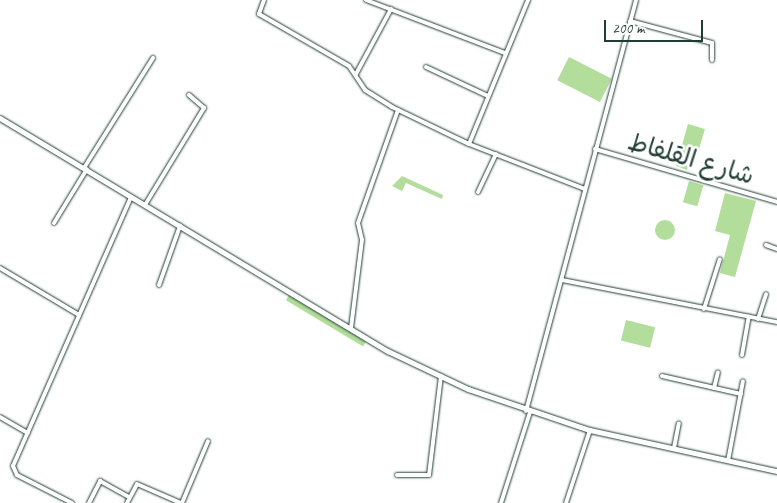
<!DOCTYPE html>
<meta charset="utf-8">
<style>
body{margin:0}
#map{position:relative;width:777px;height:503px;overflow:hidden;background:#fff;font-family:Caveat,"Playpen Sans Arabic",sans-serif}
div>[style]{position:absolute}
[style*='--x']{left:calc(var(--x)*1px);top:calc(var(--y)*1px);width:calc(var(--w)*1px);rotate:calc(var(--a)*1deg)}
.green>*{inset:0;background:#b2dd9b;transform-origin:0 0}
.round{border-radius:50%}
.roads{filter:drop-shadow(0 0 1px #1f3d34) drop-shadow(0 0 1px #1f3d34)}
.minor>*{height:4px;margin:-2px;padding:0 2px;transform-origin:2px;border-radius:2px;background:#fff}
.tertiary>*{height:4.5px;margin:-2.25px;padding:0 2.25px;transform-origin:2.25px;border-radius:2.25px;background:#fff}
span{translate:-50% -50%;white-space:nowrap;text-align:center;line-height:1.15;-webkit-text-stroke:5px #fff;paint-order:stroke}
.street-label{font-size:25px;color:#1f3d34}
.scale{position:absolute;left:604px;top:20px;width:99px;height:22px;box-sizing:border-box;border:2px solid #1f3d34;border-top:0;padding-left:6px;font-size:15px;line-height:18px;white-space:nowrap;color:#1f3d34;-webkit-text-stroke:4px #fff;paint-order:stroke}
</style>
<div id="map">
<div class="green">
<i style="left:569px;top:57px;width:48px;height:26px;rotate:27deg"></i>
<i style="clip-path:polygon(688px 124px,705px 129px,699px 149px,693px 148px,687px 170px,676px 166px)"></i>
<i style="clip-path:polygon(402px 176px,443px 195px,442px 199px,406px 183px,402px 191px,392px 186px)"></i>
<i style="left:689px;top:181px;width:15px;height:22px;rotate:16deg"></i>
<i style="clip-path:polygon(725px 193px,756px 201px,735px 277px,720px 273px,730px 235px,715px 231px)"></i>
<i class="round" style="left:655px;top:220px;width:20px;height:20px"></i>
<i style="left:289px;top:295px;width:90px;height:6px;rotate:31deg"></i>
<i style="left:626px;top:320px;width:30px;height:21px;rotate:14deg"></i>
</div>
<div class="roads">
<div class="minor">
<i style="--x:264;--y:0;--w:15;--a:110"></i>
<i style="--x:259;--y:14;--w:104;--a:30"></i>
<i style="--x:349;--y:66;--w:29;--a:56"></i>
<i style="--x:365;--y:90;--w:32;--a:32"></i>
<i style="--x:392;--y:107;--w:85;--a:25.7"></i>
<i style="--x:469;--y:144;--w:124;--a:21.2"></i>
<i style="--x:366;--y:0;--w:149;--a:20.9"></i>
<i style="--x:630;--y:21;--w:85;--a:15"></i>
<i style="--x:712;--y:43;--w:17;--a:90"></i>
<i style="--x:426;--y:67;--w:68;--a:25.1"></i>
<i style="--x:356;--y:74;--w:74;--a:-61.7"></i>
<i style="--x:469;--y:144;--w:156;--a:-67.7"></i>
<i style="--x:595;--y:149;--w:190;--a:16.2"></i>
<i style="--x:84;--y:168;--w:130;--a:-57.9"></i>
<i style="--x:478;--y:192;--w:42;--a:-64.7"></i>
<i style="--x:145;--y:205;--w:114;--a:-58.7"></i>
<i style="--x:204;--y:108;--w:20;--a:-139"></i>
<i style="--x:54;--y:223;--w:63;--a:-58.6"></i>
<i style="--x:766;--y:245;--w:12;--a:20"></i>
<i style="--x:0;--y:268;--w:92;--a:30.7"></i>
<i style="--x:562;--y:280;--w:219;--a:11.1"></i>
<i style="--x:159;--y:285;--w:63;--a:-70.4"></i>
<i style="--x:704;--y:309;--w:52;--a:-72.3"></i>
<i style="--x:758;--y:319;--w:26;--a:-72"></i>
<i style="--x:351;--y:328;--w:89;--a:-82.9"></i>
<i style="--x:362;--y:240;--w:17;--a:-103"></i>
<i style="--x:358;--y:223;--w:120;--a:-70.5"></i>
<i style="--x:742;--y:355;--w:39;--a:-80"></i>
<i style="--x:662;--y:376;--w:81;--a:12.8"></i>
<i style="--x:714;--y:388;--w:16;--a:-76"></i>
<i style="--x:526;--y:411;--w:425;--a:-75"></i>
<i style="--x:0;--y:417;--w:32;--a:30"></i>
<i style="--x:674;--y:448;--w:25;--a:-79"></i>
<i style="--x:728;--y:461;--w:81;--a:-79.4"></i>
<i style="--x:397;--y:475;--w:32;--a:0"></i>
<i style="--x:429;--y:475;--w:100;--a:-83.1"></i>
<i style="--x:72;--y:503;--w:62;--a:-153"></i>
<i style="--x:17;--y:475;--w:10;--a:-114"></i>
<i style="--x:13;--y:466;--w:294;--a:-66.3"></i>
<i style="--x:89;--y:503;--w:25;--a:-63"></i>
<i style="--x:100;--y:481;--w:33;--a:29"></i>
<i style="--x:127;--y:503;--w:21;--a:-62"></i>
<i style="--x:137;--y:484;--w:48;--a:23.4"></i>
<i style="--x:182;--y:503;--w:67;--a:-67.2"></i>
<i style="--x:501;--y:503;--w:96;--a:-72.3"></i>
<i style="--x:566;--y:503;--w:77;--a:-71.8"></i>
</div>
<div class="tertiary">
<i style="--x:0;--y:118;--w:453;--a:31"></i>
<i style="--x:388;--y:351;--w:89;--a:25.4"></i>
<i style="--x:468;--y:389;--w:129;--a:18.6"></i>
<i style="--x:590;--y:430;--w:191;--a:12.4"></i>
</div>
</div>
<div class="street-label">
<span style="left:691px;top:159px;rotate:16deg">شارع القلفاط</span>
</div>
<div class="scale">200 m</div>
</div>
